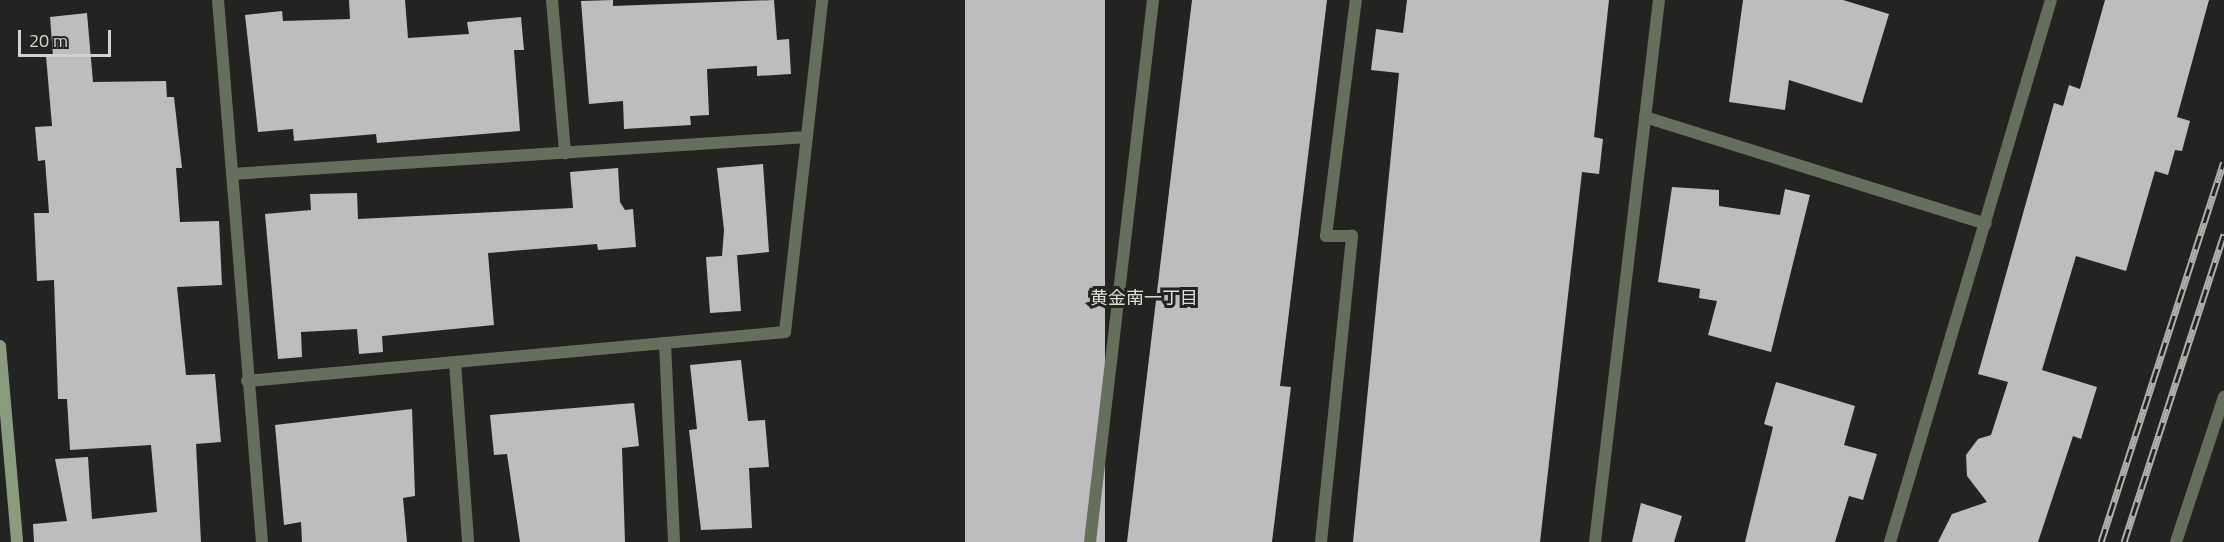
<!DOCTYPE html>
<meta charset="utf-8">
<style>
body{margin:0}
#map{position:relative;width:2224px;height:542px;overflow:hidden;background:#232421;font-family:"Titillium Web","Noto Sans JP",sans-serif}
div>[style]{position:absolute}
[style*='--x']{left:calc(var(--x)*1px);top:calc(var(--y)*1px);width:calc(var(--w)*1px);rotate:calc(var(--a)*1deg)}
.building>*{inset:0;background:#bfbcbf;transform-origin:0 0}
.lane>*{height:12px;margin:-6px;padding:0 6px;transform-origin:6px;border-radius:6px;background:#666f5d}
.street>*{height:12px;margin:-6px;padding:0 6px;transform-origin:6px;border-radius:6px;background:#666f5d}
.secondary>*{height:12px;margin:-6px;padding:0 6px;transform-origin:6px;border-radius:6px;background:#8b9b7d}
.rail>*{height:7px;margin-top:-3.5px;transform-origin:0;background:repeating-linear-gradient(90deg,#232421 0 14px,#afb0ae 0 28px);box-sizing:border-box;border-block:2px solid #afb0ae}
span{translate:-50% -50%;white-space:nowrap;text-align:center;line-height:1.15;-webkit-text-stroke:6px #232421;paint-order:stroke}
.neighbourhood-label{font-size:18px;color:#dcdfda}
.scale{position:absolute;left:18px;top:30px;width:93px;height:27px;box-sizing:border-box;border:3px solid #d2d3d1;border-top:0;padding-left:8px;font-size:18px;line-height:21px;white-space:nowrap;color:#d2d3d1;-webkit-text-stroke:4px #232421;paint-order:stroke}
</style>
<div id="map">
<div class="building">
<i style="clip-path:polygon(349px 0,405px 0,408px 38px,469px 34px,467px 22px,521px 17px,524px 50px,514px 50px,520px 131px,377px 143px,376px 134px,294px 141px,293px 129px,258px 132px,245px 15px,282px 11px,283px 21px,350px 19px)"></i>
<i style="clip-path:polygon(613px 0,613px 6px,774px 0,777px 40px,789px 39px,791px 74px,757px 76px,757px 66px,707px 69px,709px 115px,690px 116px,691px 125px,624px 129px,623px 101px,589px 104px,581px 1px)"></i>
<i style="left:965px;top:0;width:140px;height:545px"></i>
<i style="clip-path:polygon(1192px 0,1327px 0,1280px 386px,1291px 387px,1272px 542px,1127px 542px)"></i>
<i style="clip-path:polygon(1407px 0,1609px 0,1594px 137px,1603px 139px,1599px 174px,1582px 172px,1540px 542px,1353px 542px,1399px 73px,1371px 70px,1376px 29px,1403px 33px)"></i>
<i style="clip-path:polygon(1743px 0,1843px 0,1889px 14px,1862px 103px,1789px 80px,1785px 110px,1729px 102px)"></i>
<i style="clip-path:polygon(2105px 0,2209px 0,2177px 117px,2190px 121px,2182px 151px,2175px 150px,2168px 175px,2155px 171px,2126px 271px,2076px 256px,2042px 370px,2097px 387px,2081px 439px,2073px 436px,2038px 542px,1938px 542px,1952px 514px,1987px 502px,1967px 476px,1966px 455px,1978px 439px,1991px 435px,2008px 382px,1978px 374px,2054px 103px,2063px 106px,2069px 85px,2080px 89px)"></i>
<i style="clip-path:polygon(87px 13px,93px 82px,166px 81px,167px 97px,174px 97px,182px 168px,176px 168px,180px 222px,219px 221px,222px 285px,177px 287px,186px 375px,215px 374px,221px 442px,196px 444px,201px 542px,34px 542px,33px 524px,67px 521px,55px 459px,88px 457px,92px 519px,157px 512px,151px 445px,70px 450px,67px 399px,58px 399px,54px 280px,37px 281px,34px 213px,49px 213px,45px 160px,38px 161px,35px 127px,52px 126px,46px 56px,53px 56px,50px 17px)"></i>
<i style="clip-path:polygon(763px 164px,769px 252px,730px 256px,737px 255px,741px 311px,710px 313px,706px 257px,722px 256px,724px 230px,717px 168px)"></i>
<i style="clip-path:polygon(618px 168px,620px 202px,625px 210px,633px 209px,636px 247px,598px 250px,597px 244px,488px 253px,494px 325px,382px 336px,383px 352px,359px 354px,357px 329px,301px 332px,302px 357px,278px 359px,265px 214px,311px 210px,310px 194px,357px 193px,358px 219px,573px 208px,570px 172px)"></i>
<i style="clip-path:polygon(1672px 187px,1719px 190px,1719px 206px,1780px 215px,1785px 189px,1810px 195px,1771px 352px,1708px 335px,1717px 301px,1699px 298px,1700px 289px,1658px 282px)"></i>
<i style="clip-path:polygon(741px 360px,748px 421px,765px 420px,769px 467px,749px 468px,752px 528px,701px 530px,689px 430px,697px 429px,690px 365px)"></i>
<i style="clip-path:polygon(1776px 382px,1855px 406px,1844px 445px,1877px 454px,1863px 500px,1849px 496px,1835px 542px,1745px 542px,1773px 427px,1764px 424px)"></i>
<i style="clip-path:polygon(634px 403px,639px 446px,622px 448px,625px 542px,520px 542px,507px 454px,494px 455px,490px 415px)"></i>
<i style="clip-path:polygon(412px 409px,415px 496px,403px 498px,407px 542px,302px 542px,301px 522px,284px 525px,275px 425px)"></i>
<i style="clip-path:polygon(1641px 503px,1682px 516px,1674px 542px,1632px 542px)"></i>
</div>
<div class="lane">
<i style="--x:552;--y:0;--w:154;--a:85.1"></i>
<i style="--x:1090;--y:542;--w:546;--a:-83.37"></i>
<i style="--x:1321;--y:542;--w:308;--a:-84.2"></i>
<i style="--x:1352;--y:236;--w:26;--a:180"></i>
<i style="--x:1326;--y:236;--w:238;--a:-82.8"></i>
</div>
<div class="street">
<i style="--x:218;--y:0;--w:544;--a:85.36"></i>
<i style="--x:1645;--y:117;--w:357;--a:17.4"></i>
<i style="--x:232;--y:174;--w:576;--a:-3.68"></i>
<i style="--x:665;--y:343;--w:199;--a:87.4"></i>
<i style="--x:455;--y:363;--w:179;--a:85.8"></i>
<i style="--x:247;--y:381;--w:540;--a:-5.2"></i>
<i style="--x:785;--y:332;--w:334;--a:-83.6"></i>
<i style="--x:1595;--y:542;--w:546;--a:-83.27"></i>
<i style="--x:1890;--y:542;--w:565;--a:-73.46"></i>
<i style="--x:2176;--y:542;--w:153;--a:-71.7"></i>
</div>
<div class="secondary">
<i style="--x:0;--y:346;--w:197;--a:85"></i>
</div>
<div class="rail">
<i style="--x:2101;--y:542;--w:399;--a:-72.1"></i>
<i style="--x:2124;--y:542;--w:324;--a:-72"></i>
</div>
<div class="neighbourhood-label">
<span style="left:1144px;top:298px">黄金南一丁目</span>
</div>
<div class="scale">20 m</div>
</div>
